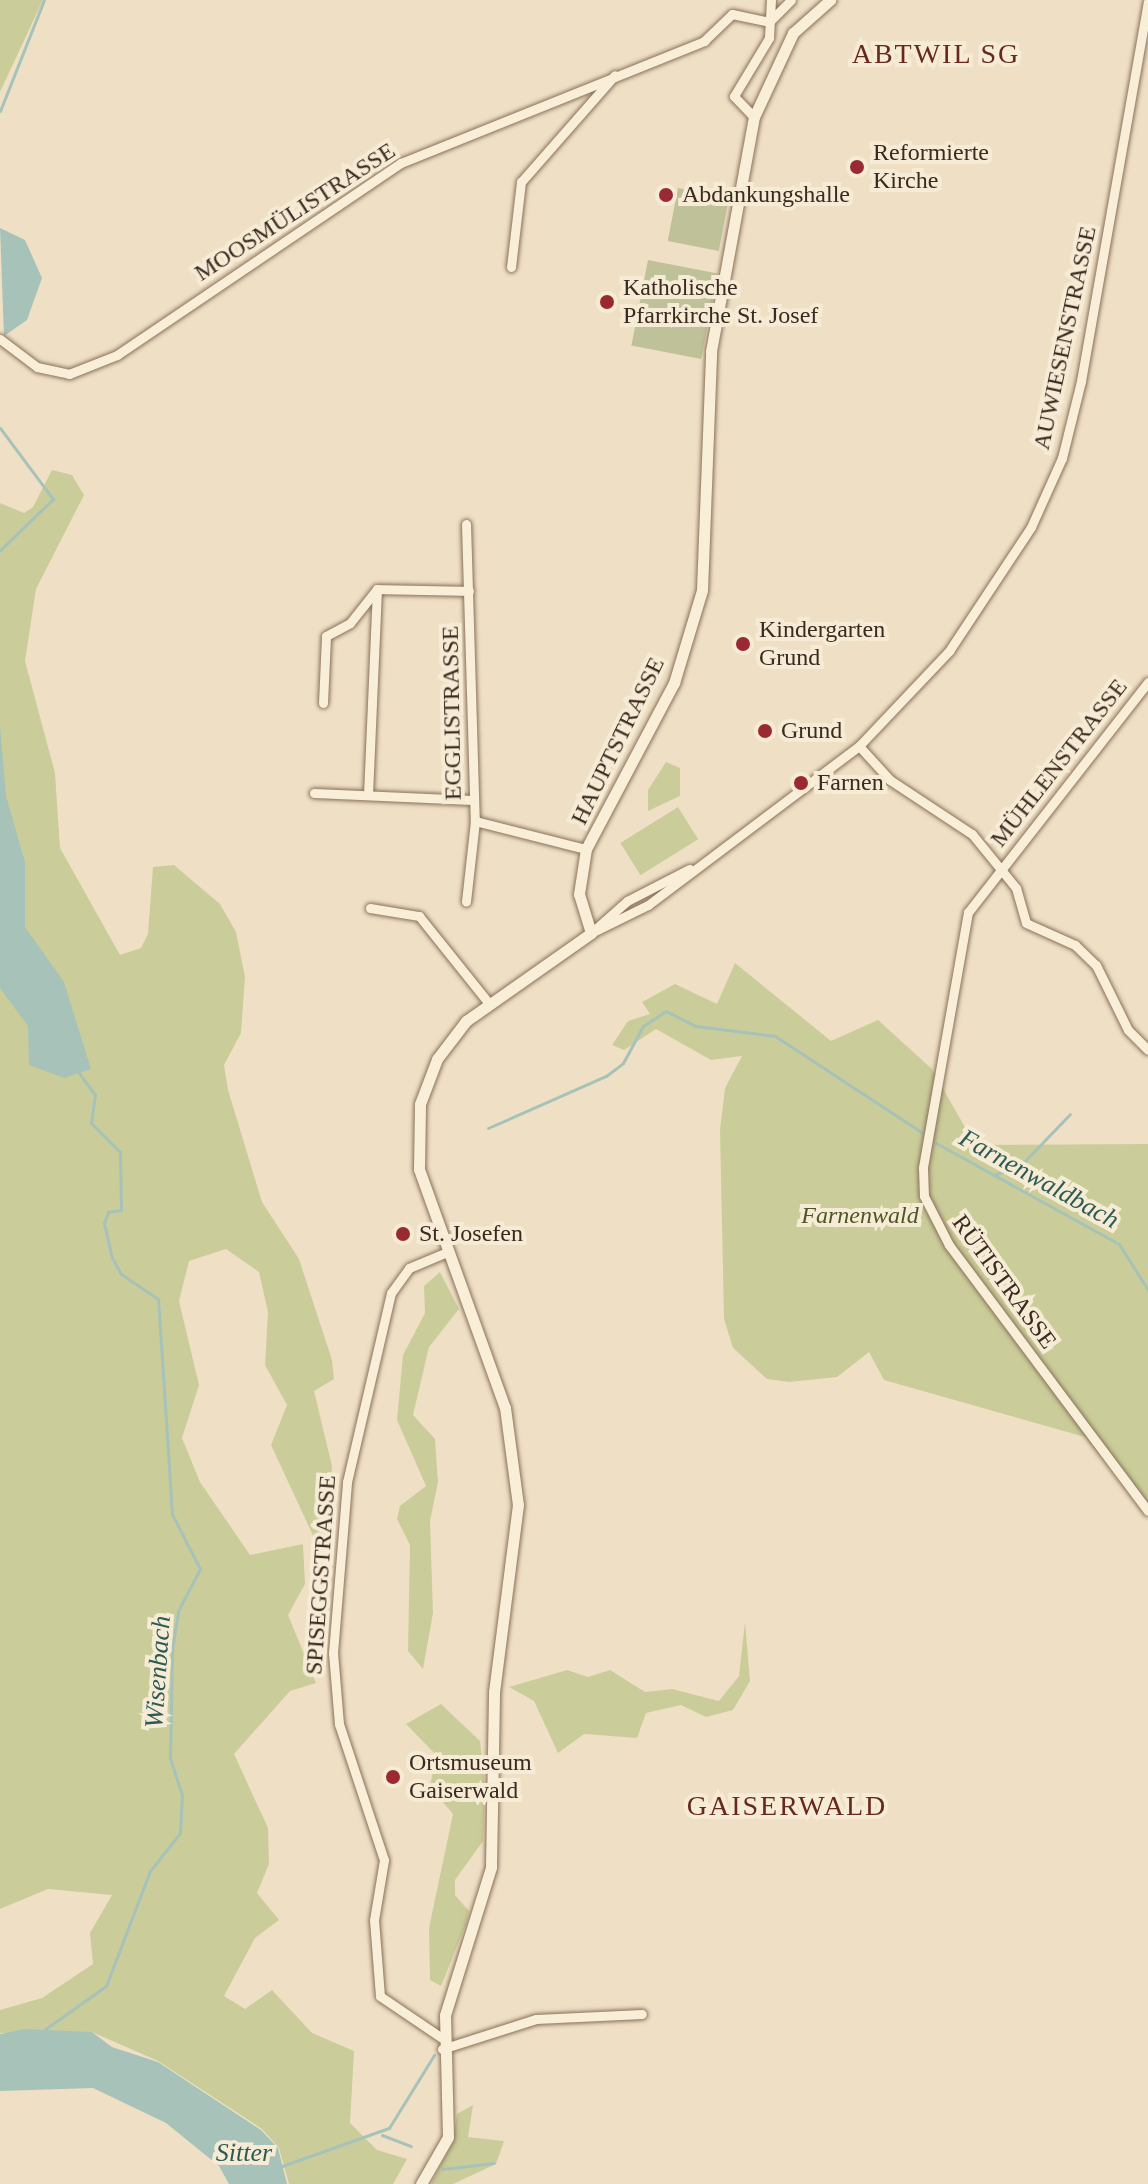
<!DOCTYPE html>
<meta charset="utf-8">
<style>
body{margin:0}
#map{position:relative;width:1148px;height:2184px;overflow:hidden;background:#efe0c5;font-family:"Times New Roman",serif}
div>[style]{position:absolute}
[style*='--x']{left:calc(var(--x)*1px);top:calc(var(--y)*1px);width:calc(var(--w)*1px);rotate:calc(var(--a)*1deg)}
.green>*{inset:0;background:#cacd99;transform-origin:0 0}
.cemetery>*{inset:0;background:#bfc298;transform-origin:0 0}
.water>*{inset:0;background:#a7c2b8}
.stream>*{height:3px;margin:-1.5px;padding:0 1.5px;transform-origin:1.5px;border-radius:1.5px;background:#a7c2b8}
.roads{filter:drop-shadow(0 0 2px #8a715b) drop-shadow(0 0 2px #8a715b)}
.minor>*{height:9px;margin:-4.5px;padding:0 4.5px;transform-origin:4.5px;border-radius:4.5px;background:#f9eed8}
.tertiary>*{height:11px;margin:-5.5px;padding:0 5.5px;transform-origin:5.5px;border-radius:5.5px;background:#f9eed8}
.dots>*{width:22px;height:22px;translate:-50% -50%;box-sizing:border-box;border:4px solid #f6ebd5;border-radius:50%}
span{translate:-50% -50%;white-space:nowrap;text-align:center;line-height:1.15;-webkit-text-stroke:8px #f6ebd5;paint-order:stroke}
.poi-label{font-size:24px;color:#3a2a1f}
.left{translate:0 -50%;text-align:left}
.street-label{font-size:24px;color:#3a2a1f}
.park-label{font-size:24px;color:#4d5625;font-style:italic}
.water-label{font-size:26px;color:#2e5a54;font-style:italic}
.quarter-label{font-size:28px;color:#67291e;letter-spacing:2px}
</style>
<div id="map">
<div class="green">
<i style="clip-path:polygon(0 0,43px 0,0 92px)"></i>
<i style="clip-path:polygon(52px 470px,72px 475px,84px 495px,36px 589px,25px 661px,55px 773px,60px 848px,120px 955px,141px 948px,148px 934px,153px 867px,174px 865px,220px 904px,236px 932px,245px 977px,241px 1033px,224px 1065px,228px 1090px,262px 1202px,299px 1259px,332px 1360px,334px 1379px,314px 1391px,332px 1466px,327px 1545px,317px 1544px,271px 1445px,287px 1405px,265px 1365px,268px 1312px,259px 1272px,226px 1249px,189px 1261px,179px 1301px,199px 1385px,182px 1438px,200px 1482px,250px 1555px,303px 1544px,305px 1584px,288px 1615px,316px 1683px,290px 1691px,234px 1754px,268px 1828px,269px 1864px,257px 1893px,279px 1920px,255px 1938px,224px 1996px,245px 2009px,272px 1990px,312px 2033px,354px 2051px,350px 2123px,377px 2150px,407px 2159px,393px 2184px,289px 2184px,279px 2148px,262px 2129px,158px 2061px,92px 2032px,0 2033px,0 2010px,42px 1998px,93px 1964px,90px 1933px,112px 1895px,48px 1889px,0 1909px,0 503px,24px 513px,33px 507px)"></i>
<i style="clip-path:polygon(666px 762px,680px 768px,680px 796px,648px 811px,648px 790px)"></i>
<i style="left:678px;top:807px;width:38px;height:68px;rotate:58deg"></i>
<i style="clip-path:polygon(735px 963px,831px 1041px,878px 1020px,932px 1069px,975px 1145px,1148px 1144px,1148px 1514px,1085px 1437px,884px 1380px,869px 1352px,837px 1377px,789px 1382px,767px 1379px,733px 1348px,724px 1319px,720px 1130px,725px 1088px,742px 1056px,711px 1060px,656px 1029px,624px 1050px,612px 1045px,628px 1021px,650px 1014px,642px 1002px,675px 984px,717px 1004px)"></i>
<i style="clip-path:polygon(440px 1272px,459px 1309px,429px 1347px,413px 1415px,435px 1439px,438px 1482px,430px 1521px,433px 1613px,423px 1669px,408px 1651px,410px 1545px,397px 1519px,400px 1506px,426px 1486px,397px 1420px,403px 1355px,425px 1313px,424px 1286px)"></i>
<i style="clip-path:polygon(745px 1622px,750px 1681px,733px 1710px,706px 1717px,681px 1705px,646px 1713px,637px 1738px,584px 1734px,558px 1753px,534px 1701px,509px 1687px,567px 1670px,588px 1677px,610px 1670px,645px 1692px,672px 1689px,719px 1701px,739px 1676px)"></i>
<i style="clip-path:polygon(441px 1704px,480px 1741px,485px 1786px,483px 1841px,455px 1880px,455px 1895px,469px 1911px,466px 1924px,441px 1986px,430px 1980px,429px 1928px,453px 1814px,430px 1787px,436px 1755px,406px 1724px)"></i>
<i style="clip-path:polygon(473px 2105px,468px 2137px,504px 2141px,496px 2164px,453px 2184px,431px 2184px,453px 2142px,457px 2114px)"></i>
</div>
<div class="cemetery">
<i style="left:678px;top:188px;width:52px;height:54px;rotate:11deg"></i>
<i style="left:648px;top:260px;width:71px;height:87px;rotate:11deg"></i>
</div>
<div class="water">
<i style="clip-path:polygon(0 228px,25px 240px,42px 278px,27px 320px,4px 336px)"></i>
<i style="clip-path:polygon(0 725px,6px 796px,25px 862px,25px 927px,64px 982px,91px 1069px,64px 1078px,29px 1065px,28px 1026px,0 988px)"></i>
<i style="clip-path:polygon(25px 2029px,92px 2032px,112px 2047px,158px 2062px,261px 2130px,278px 2148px,287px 2184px,229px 2184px,219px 2166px,166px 2123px,93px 2088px,0 2091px,0 2034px)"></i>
</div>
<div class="stream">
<i style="--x:0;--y:111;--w:119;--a:-68.4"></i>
<i style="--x:0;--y:428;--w:89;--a:53.3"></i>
<i style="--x:53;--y:499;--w:74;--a:136.1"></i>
<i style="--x:488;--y:1128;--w:129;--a:-23.8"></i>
<i style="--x:606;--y:1076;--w:21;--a:-37"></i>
<i style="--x:623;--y:1063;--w:42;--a:-61.6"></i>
<i style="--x:643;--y:1026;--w:27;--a:-33"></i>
<i style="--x:666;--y:1011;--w:34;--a:27"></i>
<i style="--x:696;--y:1026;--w:80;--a:7.2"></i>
<i style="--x:775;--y:1036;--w:175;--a:33.3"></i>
<i style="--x:936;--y:1143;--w:209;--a:28.9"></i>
<i style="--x:1119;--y:1244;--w:54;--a:57.8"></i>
<i style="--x:994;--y:1175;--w:30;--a:-21"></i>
<i style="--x:1022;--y:1164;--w:69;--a:-46.2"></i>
<i style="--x:44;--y:2030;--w:76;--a:-35.4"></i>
<i style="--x:106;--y:1986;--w:123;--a:-69.1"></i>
<i style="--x:150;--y:1871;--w:48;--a:-51.7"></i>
<i style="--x:180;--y:1833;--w:38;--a:-87"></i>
<i style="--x:182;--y:1795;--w:39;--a:-108"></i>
<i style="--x:170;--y:1758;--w:108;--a:-88.9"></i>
<i style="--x:172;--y:1650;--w:39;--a:-81"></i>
<i style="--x:178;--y:1611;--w:47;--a:-62.4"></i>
<i style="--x:200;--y:1569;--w:62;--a:-117"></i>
<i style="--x:172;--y:1514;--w:215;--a:-93.7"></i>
<i style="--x:158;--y:1299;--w:45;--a:-146"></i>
<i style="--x:121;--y:1274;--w:18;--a:-119"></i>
<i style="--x:112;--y:1258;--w:36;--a:-103"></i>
<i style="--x:104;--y:1223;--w:12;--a:-70"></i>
<i style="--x:108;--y:1212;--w:13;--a:-9"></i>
<i style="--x:121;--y:1210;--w:58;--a:-91"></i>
<i style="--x:120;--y:1152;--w:41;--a:-135"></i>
<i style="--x:91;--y:1123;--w:28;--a:-82"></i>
<i style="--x:95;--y:1095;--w:27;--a:-126"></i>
<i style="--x:382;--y:2135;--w:31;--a:21"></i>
<i style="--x:282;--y:2166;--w:114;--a:-19.6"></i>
<i style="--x:389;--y:2128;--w:86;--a:-58.3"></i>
<i style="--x:443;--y:2169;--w:51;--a:-6.7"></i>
</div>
<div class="roads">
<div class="minor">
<i style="--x:754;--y:117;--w:29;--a:-134"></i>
<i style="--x:734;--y:96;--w:68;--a:-58.9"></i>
<i style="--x:769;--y:38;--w:38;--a:-87"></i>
<i style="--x:511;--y:267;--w:86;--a:-83.3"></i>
<i style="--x:521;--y:182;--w:142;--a:-48.7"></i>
<i style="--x:0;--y:339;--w:46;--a:37.1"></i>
<i style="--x:37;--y:367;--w:33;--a:12"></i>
<i style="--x:69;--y:374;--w:52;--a:-21.6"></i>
<i style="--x:117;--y:355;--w:343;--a:-34.1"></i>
<i style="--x:401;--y:163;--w:327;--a:-21.9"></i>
<i style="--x:704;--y:41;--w:39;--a:-44"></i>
<i style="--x:732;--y:14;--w:38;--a:12"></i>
<i style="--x:769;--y:22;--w:31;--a:-45"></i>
<i style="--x:466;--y:524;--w:297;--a:88.3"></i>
<i style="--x:475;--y:821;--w:81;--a:96.4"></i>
<i style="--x:377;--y:589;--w:92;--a:1.2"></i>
<i style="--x:1148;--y:682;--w:292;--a:128"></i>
<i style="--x:968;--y:912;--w:260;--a:100"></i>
<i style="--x:923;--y:1168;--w:28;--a:88"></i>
<i style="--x:924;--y:1196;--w:55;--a:63"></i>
<i style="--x:949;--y:1245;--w:332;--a:53.2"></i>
<i style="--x:323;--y:703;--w:67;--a:-87.4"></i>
<i style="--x:326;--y:636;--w:27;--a:-28"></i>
<i style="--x:350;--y:623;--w:43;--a:-51.5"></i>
<i style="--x:859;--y:746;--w:46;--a:47.6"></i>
<i style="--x:890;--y:780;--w:98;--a:33.4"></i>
<i style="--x:972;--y:834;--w:70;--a:50.8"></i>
<i style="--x:1016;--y:888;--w:36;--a:74"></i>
<i style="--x:1026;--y:923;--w:54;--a:24.2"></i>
<i style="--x:1075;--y:945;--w:29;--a:44"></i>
<i style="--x:1096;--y:965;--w:72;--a:63.8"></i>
<i style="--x:1128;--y:1030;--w:28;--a:45"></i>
<i style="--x:314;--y:793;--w:159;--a:2.5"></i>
<i style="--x:368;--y:795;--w:206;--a:-87.5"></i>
<i style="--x:475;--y:821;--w:114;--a:14.2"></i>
<i style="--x:370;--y:908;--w:50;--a:9.3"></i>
<i style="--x:419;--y:916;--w:109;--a:51.3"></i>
<i style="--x:592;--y:932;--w:47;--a:-41.5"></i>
<i style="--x:627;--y:901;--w:70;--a:-27.3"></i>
<i style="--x:591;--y:933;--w:64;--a:-26.2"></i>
<i style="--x:648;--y:905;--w:264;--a:-37"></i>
<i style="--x:859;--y:746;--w:131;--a:-46.5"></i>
<i style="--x:949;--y:651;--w:149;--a:-56.5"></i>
<i style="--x:1031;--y:527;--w:76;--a:-65.8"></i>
<i style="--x:1062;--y:458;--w:79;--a:-76.1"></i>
<i style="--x:1081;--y:381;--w:385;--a:-80"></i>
<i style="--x:442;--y:2038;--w:75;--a:-145.9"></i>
<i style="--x:380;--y:1996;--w:76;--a:-94.5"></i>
<i style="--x:374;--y:1920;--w:61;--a:-80.5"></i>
<i style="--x:384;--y:1860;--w:143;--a:-108.3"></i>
<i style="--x:339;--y:1724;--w:71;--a:-94.8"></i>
<i style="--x:333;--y:1653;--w:172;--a:-85.3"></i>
<i style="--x:347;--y:1482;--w:194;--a:-76.9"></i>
<i style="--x:391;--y:1293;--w:31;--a:-54"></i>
<i style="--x:409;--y:1268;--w:41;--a:-22.8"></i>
<i style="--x:442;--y:2049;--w:99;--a:-17.7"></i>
<i style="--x:536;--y:2019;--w:106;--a:-2.7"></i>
</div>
<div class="tertiary">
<i style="--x:421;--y:2184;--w:54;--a:-60.1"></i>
<i style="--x:448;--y:2137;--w:122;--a:-91.4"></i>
<i style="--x:445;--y:2015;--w:155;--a:-72.7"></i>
<i style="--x:491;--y:1867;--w:175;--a:-89"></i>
<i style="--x:494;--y:1692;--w:189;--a:-82.7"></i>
<i style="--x:518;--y:1505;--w:98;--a:-97.6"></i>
<i style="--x:505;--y:1408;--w:254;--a:-109.8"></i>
<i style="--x:419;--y:1169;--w:65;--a:-89.1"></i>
<i style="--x:420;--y:1104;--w:48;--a:-69.3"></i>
<i style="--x:437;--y:1059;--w:48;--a:-52.7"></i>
<i style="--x:466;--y:1021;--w:153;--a:-35.1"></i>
<i style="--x:591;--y:933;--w:41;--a:-107.1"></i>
<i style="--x:579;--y:894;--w:46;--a:-81.2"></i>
<i style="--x:586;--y:849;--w:188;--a:-62.1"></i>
<i style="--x:674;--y:683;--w:97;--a:-73.2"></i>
<i style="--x:702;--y:590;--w:239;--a:-87.8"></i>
<i style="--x:711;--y:351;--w:238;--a:-79.6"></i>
<i style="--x:754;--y:117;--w:93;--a:-65.1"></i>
<i style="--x:793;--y:33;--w:50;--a:-41.7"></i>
</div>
</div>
<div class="dots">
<i style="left:857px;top:167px;background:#992a31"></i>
<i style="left:666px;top:195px;background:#992a31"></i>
<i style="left:607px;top:302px;background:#992a31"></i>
<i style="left:743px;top:644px;background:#992a31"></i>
<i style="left:765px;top:731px;background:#992a31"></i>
<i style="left:801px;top:783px;background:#992a31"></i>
<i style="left:403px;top:1234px;background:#992a31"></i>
<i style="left:393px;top:1777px;background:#992a31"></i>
</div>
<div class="poi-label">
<span class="left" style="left:873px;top:167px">Reformierte<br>Kirche</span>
<span class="left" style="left:682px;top:195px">Abdankungshalle</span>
<span class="left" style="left:623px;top:302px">Katholische<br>Pfarrkirche St. Josef</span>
<span class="left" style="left:759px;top:644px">Kindergarten<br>Grund</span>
<span class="left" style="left:781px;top:731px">Grund</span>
<span class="left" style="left:817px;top:783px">Farnen</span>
<span class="left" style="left:419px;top:1234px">St. Josefen</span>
<span class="left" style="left:409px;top:1777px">Ortsmuseum<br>Gaiserwald</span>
</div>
<div class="street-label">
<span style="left:295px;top:212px;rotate:-33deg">MOOSMÜLISTRASSE</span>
<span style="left:1065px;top:338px;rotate:-78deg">AUWIESENSTRASSE</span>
<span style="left:452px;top:713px;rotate:-91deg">EGGLISTRASSE</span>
<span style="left:618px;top:741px;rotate:-64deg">HAUPTSTRASSE</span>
<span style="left:1059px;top:763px;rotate:-52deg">MÜHLENSTRASSE</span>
<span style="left:1004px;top:1282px;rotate:54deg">RÜTISTRASSE</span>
<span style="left:321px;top:1575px;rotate:-86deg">SPISEGGSTRASSE</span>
</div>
<div class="park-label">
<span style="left:860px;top:1216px">Farnenwald</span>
</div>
<div class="water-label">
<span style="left:1039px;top:1179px;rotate:29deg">Farnenwaldbach</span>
<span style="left:158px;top:1672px;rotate:-86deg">Wisenbach</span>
<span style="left:244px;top:2153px">Sitter</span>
</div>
<div class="quarter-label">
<span style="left:936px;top:54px">ABTWIL SG</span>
<span style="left:787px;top:1806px">GAISERWALD</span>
</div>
</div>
